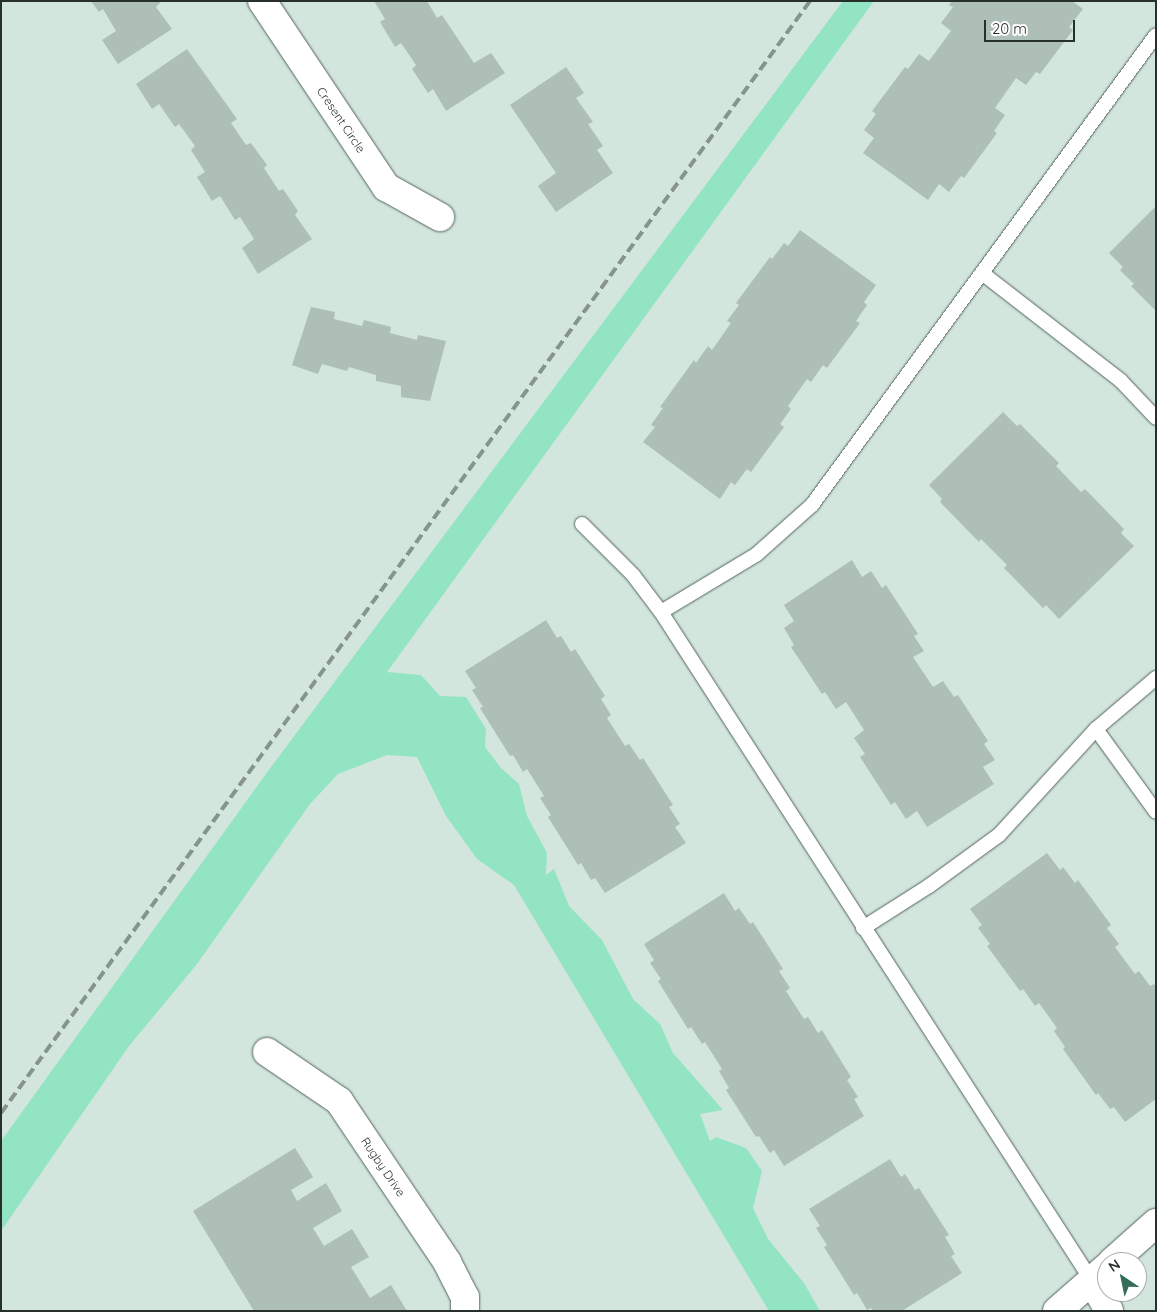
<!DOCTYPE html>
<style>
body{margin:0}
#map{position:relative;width:1157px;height:1312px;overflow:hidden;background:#d3e6dd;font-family:Quicksand,sans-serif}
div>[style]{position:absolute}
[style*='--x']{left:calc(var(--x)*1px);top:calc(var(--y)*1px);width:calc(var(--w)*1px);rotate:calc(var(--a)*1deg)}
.green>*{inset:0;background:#93e4c2}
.building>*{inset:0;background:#adbfb7}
.roads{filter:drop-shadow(0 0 1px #54645d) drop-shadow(0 0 1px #54645d)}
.lane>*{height:14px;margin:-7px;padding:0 7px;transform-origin:7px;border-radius:7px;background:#fff}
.street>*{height:28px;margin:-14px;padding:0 14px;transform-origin:14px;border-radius:14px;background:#fff}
.secondary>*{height:28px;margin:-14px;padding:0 14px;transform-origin:14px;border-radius:14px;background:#fff}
.rail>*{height:4px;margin-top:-2px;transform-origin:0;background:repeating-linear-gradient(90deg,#86948d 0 10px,transparent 0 15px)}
span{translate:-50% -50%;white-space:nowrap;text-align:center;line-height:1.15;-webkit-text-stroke:4.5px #fff;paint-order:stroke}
.street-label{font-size:12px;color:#28302c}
.frame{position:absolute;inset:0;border:2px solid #28302c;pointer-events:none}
.north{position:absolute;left:1097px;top:1252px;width:50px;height:50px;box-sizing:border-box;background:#fff;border:1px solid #a9acab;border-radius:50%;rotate:326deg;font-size:14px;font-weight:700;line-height:20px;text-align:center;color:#28302c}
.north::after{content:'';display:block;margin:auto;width:18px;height:22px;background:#346e58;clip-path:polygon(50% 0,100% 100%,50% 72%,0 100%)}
.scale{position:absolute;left:984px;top:20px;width:91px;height:22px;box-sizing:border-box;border:2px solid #28302c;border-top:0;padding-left:6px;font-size:15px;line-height:18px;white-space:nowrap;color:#28302c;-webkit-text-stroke:4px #fff;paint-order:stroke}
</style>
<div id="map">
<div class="green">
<i style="clip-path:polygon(843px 1px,874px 1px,387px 672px,421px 675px,440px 696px,466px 697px,486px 729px,485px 747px,501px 768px,519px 784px,527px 816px,547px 853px,546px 875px,554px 869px,569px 906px,602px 940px,633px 999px,660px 1024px,673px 1053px,723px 1110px,700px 1114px,710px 1141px,716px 1137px,746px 1148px,762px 1171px,753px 1208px,768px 1239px,804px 1283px,820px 1311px,769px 1311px,514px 885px,477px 859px,446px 816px,417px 757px,387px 755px,338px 774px,310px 804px,197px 964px,129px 1046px,1px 1231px,1px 1141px,271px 767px)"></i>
</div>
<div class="building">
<i style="clip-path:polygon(91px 1px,159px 1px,160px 3px,156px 7px,172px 29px,118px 64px,102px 40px,116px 31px,103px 9px,99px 12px)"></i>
<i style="clip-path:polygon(374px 1px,427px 1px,437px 18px,442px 15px,474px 63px,491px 53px,505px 73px,446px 111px,433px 89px,428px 93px,412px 69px,416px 65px,401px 43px,395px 47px,380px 22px,385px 19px)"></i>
<i style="clip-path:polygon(952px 1px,1072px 1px,1083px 9px,1069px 27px,1073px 30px,1040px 74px,1036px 72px,1026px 85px,1016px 78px,995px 108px,1005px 115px,994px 131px,997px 133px,964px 178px,961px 176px,949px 192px,939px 184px,928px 200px,863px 153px,874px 138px,864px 130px,876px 114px,872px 111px,905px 67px,908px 69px,919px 54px,929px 61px,951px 31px,941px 23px,953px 7px,949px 5px)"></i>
<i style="clip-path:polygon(187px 49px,237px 119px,231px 123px,246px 145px,251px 143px,267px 165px,264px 168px,279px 191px,283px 189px,298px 211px,295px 215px,312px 239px,258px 274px,242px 248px,254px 239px,240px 217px,235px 220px,220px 196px,212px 201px,197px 177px,205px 172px,191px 150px,195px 146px,179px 124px,175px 127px,159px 104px,152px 109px,136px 84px)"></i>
<i style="clip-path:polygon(566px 67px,584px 93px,576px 98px,593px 122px,588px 124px,603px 146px,597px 150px,613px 173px,556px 212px,538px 186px,556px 173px,510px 105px)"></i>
<i style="clip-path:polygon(1156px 206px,1156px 311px,1131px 286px,1134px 284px,1120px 270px,1123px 267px,1109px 253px)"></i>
<i style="clip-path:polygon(800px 230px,876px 285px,864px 302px,867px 305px,856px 321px,860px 323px,827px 368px,823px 365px,811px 382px,807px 379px,788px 406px,791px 409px,780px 424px,784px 427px,751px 472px,747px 469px,735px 485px,731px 482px,720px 499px,643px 442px,655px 427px,651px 425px,663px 408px,660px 407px,694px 360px,696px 363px,708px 346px,712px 350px,731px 323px,727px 321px,739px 305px,736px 303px,770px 257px,772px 259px,784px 243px,788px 246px)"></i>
<i style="clip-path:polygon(311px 307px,335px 312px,334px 319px,362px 326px,364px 320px,391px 327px,390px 333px,417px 340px,418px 335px,446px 341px,430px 401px,401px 397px,401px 386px,376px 381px,376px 375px,349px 367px,347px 371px,322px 364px,318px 374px,292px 365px)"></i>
<i style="clip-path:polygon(1003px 412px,1017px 426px,1020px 424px,1059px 463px,1056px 466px,1081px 492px,1085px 489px,1124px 529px,1121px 533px,1134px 546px,1059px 619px,1046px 605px,1043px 608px,1004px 568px,1007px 565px,981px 539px,979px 542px,940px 502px,942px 499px,929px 485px)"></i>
<i style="clip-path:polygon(852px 560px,862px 577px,871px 571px,882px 588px,886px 585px,918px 634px,914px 636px,924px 651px,913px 657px,933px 687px,943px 681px,954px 697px,958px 695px,988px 741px,984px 744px,995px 760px,983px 767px,994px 784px,927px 827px,917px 811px,906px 819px,895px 802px,891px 805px,860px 757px,865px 754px,854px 738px,864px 730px,846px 702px,836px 709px,825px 692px,822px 694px,791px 647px,794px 645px,784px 628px,794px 621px,784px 605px)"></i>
<i style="clip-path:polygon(546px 620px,557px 638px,561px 636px,571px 652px,575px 649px,605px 696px,601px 699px,611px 715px,607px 718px,625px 746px,629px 744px,640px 760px,643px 758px,673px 805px,669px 807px,680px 824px,675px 827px,686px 843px,605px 893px,595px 878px,591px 880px,581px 863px,578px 865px,548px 817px,551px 815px,540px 798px,544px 796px,527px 769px,523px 772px,513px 755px,510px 756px,480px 708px,483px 707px,472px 690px,476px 688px,465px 671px)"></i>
<i style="clip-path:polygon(1047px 853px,1060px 870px,1063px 867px,1075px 883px,1078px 880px,1111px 925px,1107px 928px,1119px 944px,1115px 947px,1135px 974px,1139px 971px,1150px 986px,1154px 984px,1156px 987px,1156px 1099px,1125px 1122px,1114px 1107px,1110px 1109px,1098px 1093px,1096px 1095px,1063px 1049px,1065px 1047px,1054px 1031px,1057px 1028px,1039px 1003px,1035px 1006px,1023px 989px,1020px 991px,987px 946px,990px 944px,978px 928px,982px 925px,970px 909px)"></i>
<i style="clip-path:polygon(724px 893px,735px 911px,739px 908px,750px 924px,753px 922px,783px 969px,779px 971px,790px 988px,786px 991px,804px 1019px,808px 1017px,818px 1033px,822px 1030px,851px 1077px,847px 1080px,858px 1097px,854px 1099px,864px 1116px,784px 1166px,774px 1150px,770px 1153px,759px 1136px,756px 1137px,726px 1090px,729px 1088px,719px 1071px,722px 1069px,705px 1042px,702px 1044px,691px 1027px,688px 1029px,658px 981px,661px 979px,650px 963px,654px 960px,644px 944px)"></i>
<i style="clip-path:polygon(295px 1148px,313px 1177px,291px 1190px,297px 1201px,326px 1183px,342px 1211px,313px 1228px,324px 1246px,352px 1229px,369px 1257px,351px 1267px,370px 1298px,391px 1285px,407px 1311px,254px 1311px,193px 1211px)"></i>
<i style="clip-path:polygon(890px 1159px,901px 1177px,905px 1174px,915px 1190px,919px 1188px,949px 1235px,945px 1237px,955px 1254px,951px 1256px,962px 1273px,902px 1311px,873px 1311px,871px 1308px,867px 1310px,857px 1293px,854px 1295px,824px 1247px,827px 1245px,816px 1228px,820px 1226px,809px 1209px)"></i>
</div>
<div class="roads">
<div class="lane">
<i style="--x:982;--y:273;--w:176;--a:37.8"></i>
<i style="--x:1121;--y:381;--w:51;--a:46.6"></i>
<i style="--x:582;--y:524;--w:72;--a:45"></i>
<i style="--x:633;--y:575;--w:46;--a:52.9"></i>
<i style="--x:661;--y:612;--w:796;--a:57.21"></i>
<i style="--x:661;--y:612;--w:112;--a:-31.1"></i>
<i style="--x:757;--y:554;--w:74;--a:-41.7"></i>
<i style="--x:812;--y:505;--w:582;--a:-53.8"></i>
<i style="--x:1096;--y:729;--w:102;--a:54.1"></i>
<i style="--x:863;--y:928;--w:78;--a:-32.5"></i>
<i style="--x:929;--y:886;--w:87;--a:-36.1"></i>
<i style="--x:999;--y:835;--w:144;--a:-47.5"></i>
<i style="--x:1096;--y:729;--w:79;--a:-40.4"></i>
</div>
<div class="street">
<i style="--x:262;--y:1;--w:224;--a:56.3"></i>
<i style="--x:386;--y:187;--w:62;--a:29.1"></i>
<i style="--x:267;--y:1052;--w:87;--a:34.2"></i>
<i style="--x:339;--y:1101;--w:194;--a:56.1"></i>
<i style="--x:447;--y:1262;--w:39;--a:63"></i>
<i style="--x:465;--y:1297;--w:14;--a:90"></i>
<i style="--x:1092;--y:1281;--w:34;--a:60"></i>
</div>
<div class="secondary">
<i style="--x:1112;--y:1262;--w:59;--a:-41.6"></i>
<i style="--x:1057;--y:1311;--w:67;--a:-41.3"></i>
</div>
</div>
<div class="rail">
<i style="--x:1;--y:1113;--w:1375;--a:-53.96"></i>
</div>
<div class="street-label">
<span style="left:341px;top:120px;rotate:56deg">Cresent Circle</span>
<span style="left:383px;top:1167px;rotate:56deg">Rugby Drive</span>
</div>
<div class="frame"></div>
<div class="north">N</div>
<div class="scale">20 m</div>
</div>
